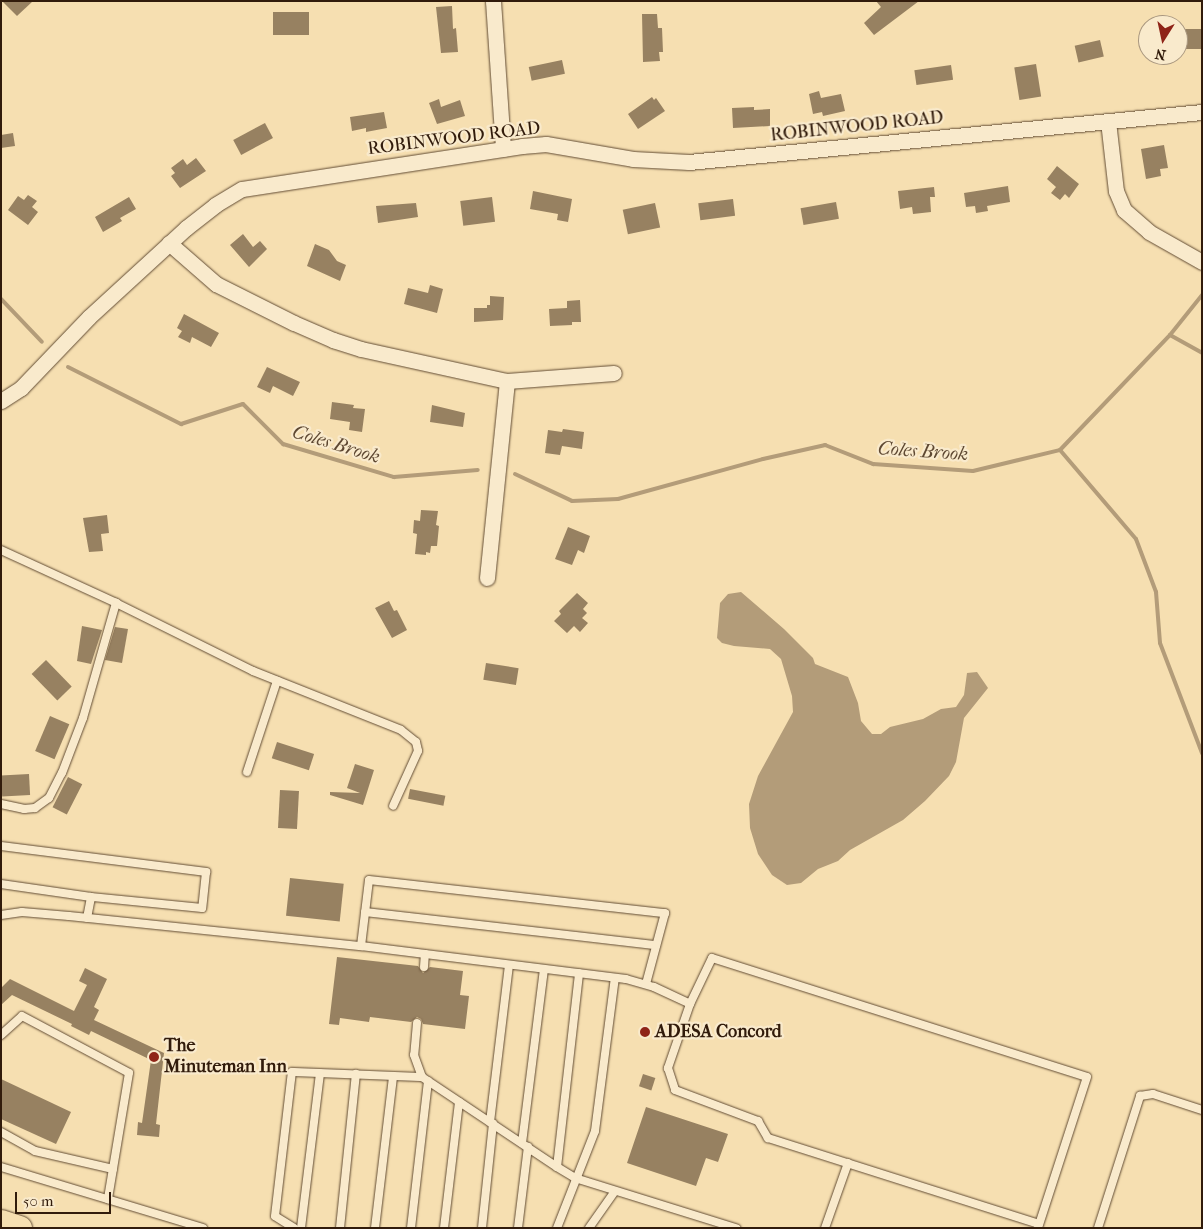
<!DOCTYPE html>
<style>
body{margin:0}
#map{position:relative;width:1203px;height:1229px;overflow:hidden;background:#f6dfb1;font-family:"IM FELL French Canon",serif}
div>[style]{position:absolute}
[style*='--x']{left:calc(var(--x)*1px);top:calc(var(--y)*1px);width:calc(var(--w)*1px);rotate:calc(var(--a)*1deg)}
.water>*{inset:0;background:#b39c79}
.stream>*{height:4px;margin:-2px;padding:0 2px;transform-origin:2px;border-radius:2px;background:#b39c79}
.building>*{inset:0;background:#978161;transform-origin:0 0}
.roads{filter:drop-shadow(0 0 1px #624c34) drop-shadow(0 0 1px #624c34)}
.service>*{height:8px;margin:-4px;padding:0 4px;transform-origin:4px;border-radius:4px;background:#f9eacc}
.minor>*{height:15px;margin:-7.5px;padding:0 7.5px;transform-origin:7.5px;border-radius:7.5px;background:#f9eacc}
.trunk>*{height:24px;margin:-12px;padding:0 12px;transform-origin:12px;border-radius:12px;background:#f6dfb1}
.dots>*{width:14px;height:14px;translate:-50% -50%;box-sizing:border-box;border:2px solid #f9eacc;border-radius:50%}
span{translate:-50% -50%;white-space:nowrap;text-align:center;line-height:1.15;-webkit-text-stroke:4.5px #f9eacc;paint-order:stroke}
.street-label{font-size:18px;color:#311b0b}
.poi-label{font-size:18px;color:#311b0b;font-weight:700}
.left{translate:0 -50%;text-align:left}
.water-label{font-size:19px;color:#5e4832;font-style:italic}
.frame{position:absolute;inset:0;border:2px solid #311b0b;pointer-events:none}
.north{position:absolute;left:1138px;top:15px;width:50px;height:50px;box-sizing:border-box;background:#f9eacc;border:1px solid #a9977f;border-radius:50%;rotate:190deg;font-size:14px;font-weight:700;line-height:20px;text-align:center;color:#311b0b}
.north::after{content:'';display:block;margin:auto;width:18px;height:22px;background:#8f2418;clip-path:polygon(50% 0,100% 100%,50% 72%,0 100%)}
.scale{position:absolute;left:15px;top:1192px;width:96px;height:22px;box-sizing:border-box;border:2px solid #311b0b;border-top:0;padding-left:6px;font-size:15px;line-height:18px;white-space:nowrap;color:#311b0b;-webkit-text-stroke:4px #f9eacc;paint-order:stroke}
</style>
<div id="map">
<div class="water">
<i style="clip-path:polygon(741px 592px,784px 629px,813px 658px,815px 664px,848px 677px,858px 703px,861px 721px,872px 734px,881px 734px,890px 727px,923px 719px,941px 709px,956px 707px,964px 695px,967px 673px,977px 672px,988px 688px,964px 718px,956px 762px,949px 776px,925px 801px,903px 820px,850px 850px,838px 861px,818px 869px,801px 883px,787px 885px,772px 875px,758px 854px,750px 828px,749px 804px,758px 776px,793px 712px,792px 696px,781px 659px,770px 649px,734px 646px,722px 643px,717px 638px,720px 603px,728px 594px)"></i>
</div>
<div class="stream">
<i style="--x:1;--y:299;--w:59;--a:46.4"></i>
<i style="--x:1170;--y:335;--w:37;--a:29"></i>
<i style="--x:68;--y:367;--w:127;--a:26.8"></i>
<i style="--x:181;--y:424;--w:65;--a:-17.9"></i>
<i style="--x:243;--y:404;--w:57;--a:45"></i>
<i style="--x:283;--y:444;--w:116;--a:16.6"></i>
<i style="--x:394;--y:477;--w:84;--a:-4.8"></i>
<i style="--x:1060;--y:450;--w:159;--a:-46.3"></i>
<i style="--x:1170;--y:335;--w:51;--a:-51.3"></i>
<i style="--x:515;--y:474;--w:63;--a:25.3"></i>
<i style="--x:572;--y:501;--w:46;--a:-2.5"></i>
<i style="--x:618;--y:499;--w:150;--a:-15.4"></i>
<i style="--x:763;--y:459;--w:64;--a:-12.7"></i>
<i style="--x:825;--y:445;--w:52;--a:21.6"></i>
<i style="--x:873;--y:464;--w:100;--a:4"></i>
<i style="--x:973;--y:471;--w:89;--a:-13.6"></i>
<i style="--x:1060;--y:450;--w:117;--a:49.5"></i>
<i style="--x:1136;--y:539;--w:57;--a:69.3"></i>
<i style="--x:1156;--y:592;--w:51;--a:85.5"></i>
<i style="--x:1160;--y:643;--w:118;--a:69.1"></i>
</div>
<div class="building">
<i style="clip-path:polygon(2px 1px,33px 1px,17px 16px)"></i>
<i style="clip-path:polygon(876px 1px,919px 1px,874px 35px,864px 23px,881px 7px)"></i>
<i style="clip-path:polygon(452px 6px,453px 29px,456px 28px,458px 52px,441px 53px,436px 7px)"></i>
<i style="left:273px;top:12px;width:36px;height:23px"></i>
<i style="clip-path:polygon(642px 14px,657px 14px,658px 28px,662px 28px,663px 52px,659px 52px,660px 61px,643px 62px)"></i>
<i style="left:1202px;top:29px;width:20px;height:24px;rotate:90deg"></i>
<i style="left:1100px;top:40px;width:17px;height:26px;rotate:77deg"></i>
<i style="left:562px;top:60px;width:14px;height:34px;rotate:78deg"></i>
<i style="left:1036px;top:64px;width:33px;height:22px;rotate:81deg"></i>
<i style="left:951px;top:65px;width:15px;height:37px;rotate:82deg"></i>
<i style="clip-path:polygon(819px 91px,821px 98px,841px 94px,845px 111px,823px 116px,822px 112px,813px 114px,809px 94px)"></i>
<i style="clip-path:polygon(652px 97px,654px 100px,656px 98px,665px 111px,638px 129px,628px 114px)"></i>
<i style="clip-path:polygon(439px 99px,441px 107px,460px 100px,465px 116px,437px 124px,429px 103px)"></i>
<i style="clip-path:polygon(754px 107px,754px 110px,770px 109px,770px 126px,733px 128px,732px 108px)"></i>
<i style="clip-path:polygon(384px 112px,387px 128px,366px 132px,366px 128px,352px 131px,350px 117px)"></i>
<i style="left:265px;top:123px;width:17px;height:36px;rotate:62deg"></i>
<i style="clip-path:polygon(13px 133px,15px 146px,1px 148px,1px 135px)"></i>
<i style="clip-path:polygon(1164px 145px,1168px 168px,1160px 169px,1161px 176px,1146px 179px,1141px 149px)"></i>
<i style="clip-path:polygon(196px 158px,206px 171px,180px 188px,171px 176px,175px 173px,171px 168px,183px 159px,187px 165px)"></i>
<i style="clip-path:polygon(1057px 166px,1079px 184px,1069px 198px,1065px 194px,1060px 200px,1051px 193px,1056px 187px,1047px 179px)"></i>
<i style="clip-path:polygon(1008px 186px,1010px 202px,987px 206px,988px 211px,976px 213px,975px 206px,966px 207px,964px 193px)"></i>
<i style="clip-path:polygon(934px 187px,935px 197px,930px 197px,931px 212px,913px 214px,912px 207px,900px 209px,898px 191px)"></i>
<i style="clip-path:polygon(533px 191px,572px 199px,568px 222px,557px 220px,558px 214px,530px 209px)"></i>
<i style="clip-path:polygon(28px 195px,37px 201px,32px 207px,38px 212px,28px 225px,8px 210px,18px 196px,24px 200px)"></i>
<i style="clip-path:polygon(129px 197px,136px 209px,120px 218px,122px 221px,103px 232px,95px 217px)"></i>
<i style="left:492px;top:197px;width:25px;height:32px;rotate:83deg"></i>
<i style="left:733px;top:199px;width:17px;height:35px;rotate:83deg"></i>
<i style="left:836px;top:202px;width:17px;height:36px;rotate:80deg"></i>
<i style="clip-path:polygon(416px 203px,418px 217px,378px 223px,376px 206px)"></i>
<i style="left:655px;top:203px;width:25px;height:33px;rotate:78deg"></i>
<i style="clip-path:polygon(243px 234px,253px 247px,260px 241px,267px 249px,249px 267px,230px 245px)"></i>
<i style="clip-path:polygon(315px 244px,329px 250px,337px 261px,346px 265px,340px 281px,307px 266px)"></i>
<i style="clip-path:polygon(430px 285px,443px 289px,437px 313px,404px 304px,408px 288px,428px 293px)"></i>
<i style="clip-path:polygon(490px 296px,504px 297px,503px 320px,474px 322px,474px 308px,487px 308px,487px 305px,490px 305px)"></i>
<i style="clip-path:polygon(580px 300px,581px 322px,572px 322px,572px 325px,550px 326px,549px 309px,567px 308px,567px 301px)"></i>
<i style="clip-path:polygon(184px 314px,219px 333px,211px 347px,192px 337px,190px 343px,178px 337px,182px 331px,177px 328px)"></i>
<i style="clip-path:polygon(267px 367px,300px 382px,293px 396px,273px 386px,270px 393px,257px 387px)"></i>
<i style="clip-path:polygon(332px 402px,354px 405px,353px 408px,365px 409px,362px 432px,349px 430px,350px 422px,330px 419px)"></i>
<i style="clip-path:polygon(432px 405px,465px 413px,463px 427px,430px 422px)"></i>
<i style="clip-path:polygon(563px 429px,584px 432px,582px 449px,562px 446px,560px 455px,545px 453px,548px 430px,562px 432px)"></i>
<i style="clip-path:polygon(421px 510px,438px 511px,436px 525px,439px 526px,437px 546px,431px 546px,430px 553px,426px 552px,426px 555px,415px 554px,417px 534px,413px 533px,414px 520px,420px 521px)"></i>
<i style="clip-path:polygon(107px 515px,109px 533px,101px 534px,103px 551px,89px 552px,83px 518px)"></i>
<i style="clip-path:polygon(568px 527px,590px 536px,584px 553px,578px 550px,572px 565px,555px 559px)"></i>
<i style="clip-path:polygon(577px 593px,588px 603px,583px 609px,587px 613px,582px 618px,588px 623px,580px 632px,574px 626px,567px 633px,554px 621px,561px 614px,559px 611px)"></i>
<i style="clip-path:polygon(389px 601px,394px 611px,397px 610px,407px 630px,392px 638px,375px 608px)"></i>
<i style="clip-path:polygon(82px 626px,102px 630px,91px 664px,77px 661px)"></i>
<i style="clip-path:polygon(115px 627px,128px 629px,122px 663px,105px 660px)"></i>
<i style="left:46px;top:660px;width:37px;height:20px;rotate:46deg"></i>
<i style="left:486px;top:663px;width:33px;height:17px;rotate:9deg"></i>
<i style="left:50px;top:716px;width:21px;height:38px;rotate:23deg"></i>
<i style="left:277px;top:742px;width:39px;height:17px;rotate:18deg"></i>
<i style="clip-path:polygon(355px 764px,374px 770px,363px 805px,330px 795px,330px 792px,360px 793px,347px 788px)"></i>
<i style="left:29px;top:774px;width:21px;height:28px;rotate:87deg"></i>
<i style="left:68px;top:777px;width:16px;height:34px;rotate:27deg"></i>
<i style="left:410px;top:789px;width:36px;height:10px;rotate:11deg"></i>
<i style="left:280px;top:790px;width:19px;height:38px;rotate:3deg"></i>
<i style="left:290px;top:878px;width:54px;height:38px;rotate:6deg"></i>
<i style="clip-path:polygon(337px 957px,418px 966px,423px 973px,430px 967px,463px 971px,460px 995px,469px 996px,465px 1029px,423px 1024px,421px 1019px,417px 1017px,411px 1022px,370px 1017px,369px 1022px,340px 1018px,339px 1025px,329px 1024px)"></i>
<i style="clip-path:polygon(85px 968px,107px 979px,94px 1007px,99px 1010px,94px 1020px,164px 1053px,156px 1124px,160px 1125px,159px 1137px,137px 1135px,138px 1122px,142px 1123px,151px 1060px,91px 1031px,89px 1035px,71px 1026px,72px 1024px,12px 995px,1px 1005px,1px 988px,10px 979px,74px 1011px,87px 985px,79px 981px)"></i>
<i style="left:643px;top:1074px;width:13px;height:13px;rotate:18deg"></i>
<i style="clip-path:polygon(1px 1079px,71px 1112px,56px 1144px,1px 1119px)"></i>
<i style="clip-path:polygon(646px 1107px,728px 1134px,718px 1162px,706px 1158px,696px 1186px,627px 1163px)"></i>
</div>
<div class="roads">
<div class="service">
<i style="--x:1;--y:550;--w:127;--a:24.7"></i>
<i style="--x:247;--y:772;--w:96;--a:-71.8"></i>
<i style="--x:1;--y:804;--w:24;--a:12"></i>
<i style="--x:24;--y:809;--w:11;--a:-5"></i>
<i style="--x:35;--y:808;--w:17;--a:-36"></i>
<i style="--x:49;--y:798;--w:28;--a:-63"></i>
<i style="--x:62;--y:773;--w:59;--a:-69.1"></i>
<i style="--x:83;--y:718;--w:120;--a:-74"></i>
<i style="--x:116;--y:603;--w:153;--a:26.4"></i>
<i style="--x:253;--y:671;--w:159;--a:21.7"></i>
<i style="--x:401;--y:730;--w:19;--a:39"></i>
<i style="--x:416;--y:742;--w:9;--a:77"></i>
<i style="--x:418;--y:751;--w:60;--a:114.4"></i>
<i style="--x:1;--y:846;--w:207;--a:7.2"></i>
<i style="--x:206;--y:872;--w:36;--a:96"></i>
<i style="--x:202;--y:908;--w:112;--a:-174.3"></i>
<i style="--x:91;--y:897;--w:91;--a:-171.8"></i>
<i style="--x:365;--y:912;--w:293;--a:6.5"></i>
<i style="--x:1;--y:915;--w:21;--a:-8"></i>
<i style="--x:22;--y:912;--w:47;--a:4.9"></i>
<i style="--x:69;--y:916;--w:294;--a:5.9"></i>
<i style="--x:361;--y:946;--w:267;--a:7.1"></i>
<i style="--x:626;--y:979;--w:29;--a:16"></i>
<i style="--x:654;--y:987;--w:40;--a:25"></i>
<i style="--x:690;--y:1004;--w:51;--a:-64.4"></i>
<i style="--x:712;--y:958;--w:393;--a:17.6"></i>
<i style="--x:1087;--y:1077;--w:159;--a:108"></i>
<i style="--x:87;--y:918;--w:21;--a:-79"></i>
<i style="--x:361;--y:946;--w:66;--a:-83.1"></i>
<i style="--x:369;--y:880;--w:298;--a:6.4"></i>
<i style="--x:665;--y:913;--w:73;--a:105"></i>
<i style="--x:424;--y:967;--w:13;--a:-86"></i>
<i style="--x:690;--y:1004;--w:68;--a:109"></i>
<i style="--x:668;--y:1068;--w:23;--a:72"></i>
<i style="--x:675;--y:1090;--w:89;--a:20.5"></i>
<i style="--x:758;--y:1121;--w:20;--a:60"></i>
<i style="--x:768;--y:1138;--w:284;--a:17.6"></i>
<i style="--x:417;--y:1023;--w:32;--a:95"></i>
<i style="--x:414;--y:1055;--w:23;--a:70"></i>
<i style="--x:422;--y:1077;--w:162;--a:33.7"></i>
<i style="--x:557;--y:1167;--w:21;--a:31"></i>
<i style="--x:575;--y:1178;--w:169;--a:17.3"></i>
<i style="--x:1;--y:1035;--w:28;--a:-42"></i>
<i style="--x:22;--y:1016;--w:121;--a:28"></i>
<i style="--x:129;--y:1073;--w:128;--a:99.5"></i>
<i style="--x:490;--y:1122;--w:158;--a:-83.1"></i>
<i style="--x:1;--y:1132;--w:39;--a:29"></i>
<i style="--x:35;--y:1151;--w:80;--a:13"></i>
<i style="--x:522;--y:1143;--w:175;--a:-82.8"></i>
<i style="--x:1;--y:1167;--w:211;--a:16.8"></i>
<i style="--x:557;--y:1167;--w:195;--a:-83.5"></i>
<i style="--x:294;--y:1228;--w:22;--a:-148"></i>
<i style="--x:275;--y:1216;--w:145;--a:-83.3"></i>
<i style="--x:292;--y:1072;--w:130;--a:2.2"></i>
<i style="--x:301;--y:1228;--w:156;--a:-83"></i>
<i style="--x:340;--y:1228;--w:155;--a:-84.1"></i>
<i style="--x:375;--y:1228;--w:153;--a:-83.2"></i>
<i style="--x:411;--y:1228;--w:148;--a:-83.4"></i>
<i style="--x:444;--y:1228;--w:127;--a:-83.2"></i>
<i style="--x:482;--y:1228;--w:105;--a:-84"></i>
<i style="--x:518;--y:1228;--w:82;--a:-83"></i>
<i style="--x:557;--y:1228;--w:104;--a:-68.6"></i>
<i style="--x:595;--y:1131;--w:154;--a:-82.6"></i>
<i style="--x:589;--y:1228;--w:45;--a:-54.9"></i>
<i style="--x:825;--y:1228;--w:69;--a:-70.5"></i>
<i style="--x:1098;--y:1228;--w:139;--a:-72.3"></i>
<i style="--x:1140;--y:1096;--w:13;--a:-9"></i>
<i style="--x:1153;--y:1094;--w:52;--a:18.1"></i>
</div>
<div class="minor">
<i style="--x:493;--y:1;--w:148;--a:86.1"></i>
<i style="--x:1108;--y:121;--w:70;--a:83.5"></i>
<i style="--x:1116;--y:191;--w:21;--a:67"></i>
<i style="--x:1124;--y:210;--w:33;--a:41"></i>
<i style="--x:1149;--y:232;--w:61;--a:29.5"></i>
<i style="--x:169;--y:243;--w:62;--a:41.1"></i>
<i style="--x:216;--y:284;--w:87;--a:26.6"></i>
<i style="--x:294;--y:323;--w:43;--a:23.6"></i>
<i style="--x:333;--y:340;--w:29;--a:18"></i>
<i style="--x:361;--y:349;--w:149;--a:12.4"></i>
<i style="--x:507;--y:381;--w:107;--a:-4.3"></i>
<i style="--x:1;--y:401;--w:24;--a:-33"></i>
<i style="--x:21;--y:388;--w:98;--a:-46.2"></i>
<i style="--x:89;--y:317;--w:132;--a:-42.5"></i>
<i style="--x:186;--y:228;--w:37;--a:-38"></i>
<i style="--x:215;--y:205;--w:31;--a:-31"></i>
<i style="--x:242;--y:189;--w:283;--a:-8.7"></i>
<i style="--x:522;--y:146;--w:24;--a:-5"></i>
<i style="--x:546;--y:144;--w:88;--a:9.8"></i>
<i style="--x:633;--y:159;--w:56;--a:3.1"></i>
<i style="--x:689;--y:162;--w:515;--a:-5.57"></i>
<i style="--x:487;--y:578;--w:198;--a:-84.2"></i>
</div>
<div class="trunk">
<i style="--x:1;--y:1222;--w:20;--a:18"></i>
</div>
</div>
<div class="dots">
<i style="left:645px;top:1032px;background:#8f2418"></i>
<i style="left:154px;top:1057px;background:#8f2418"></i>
</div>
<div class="street-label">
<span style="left:857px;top:127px;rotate:-6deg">ROBINWOOD ROAD</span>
<span style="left:454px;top:139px;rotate:-7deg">ROBINWOOD ROAD</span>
</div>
<div class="poi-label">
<span class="left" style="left:655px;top:1032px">ADESA Concord</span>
<span class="left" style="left:164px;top:1057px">The<br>Minuteman Inn</span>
</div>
<div class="water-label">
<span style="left:336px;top:445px;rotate:17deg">Coles Brook</span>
<span style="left:923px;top:452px;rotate:4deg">Coles Brook</span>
</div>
<div class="frame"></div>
<div class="north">N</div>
<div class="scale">50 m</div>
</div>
